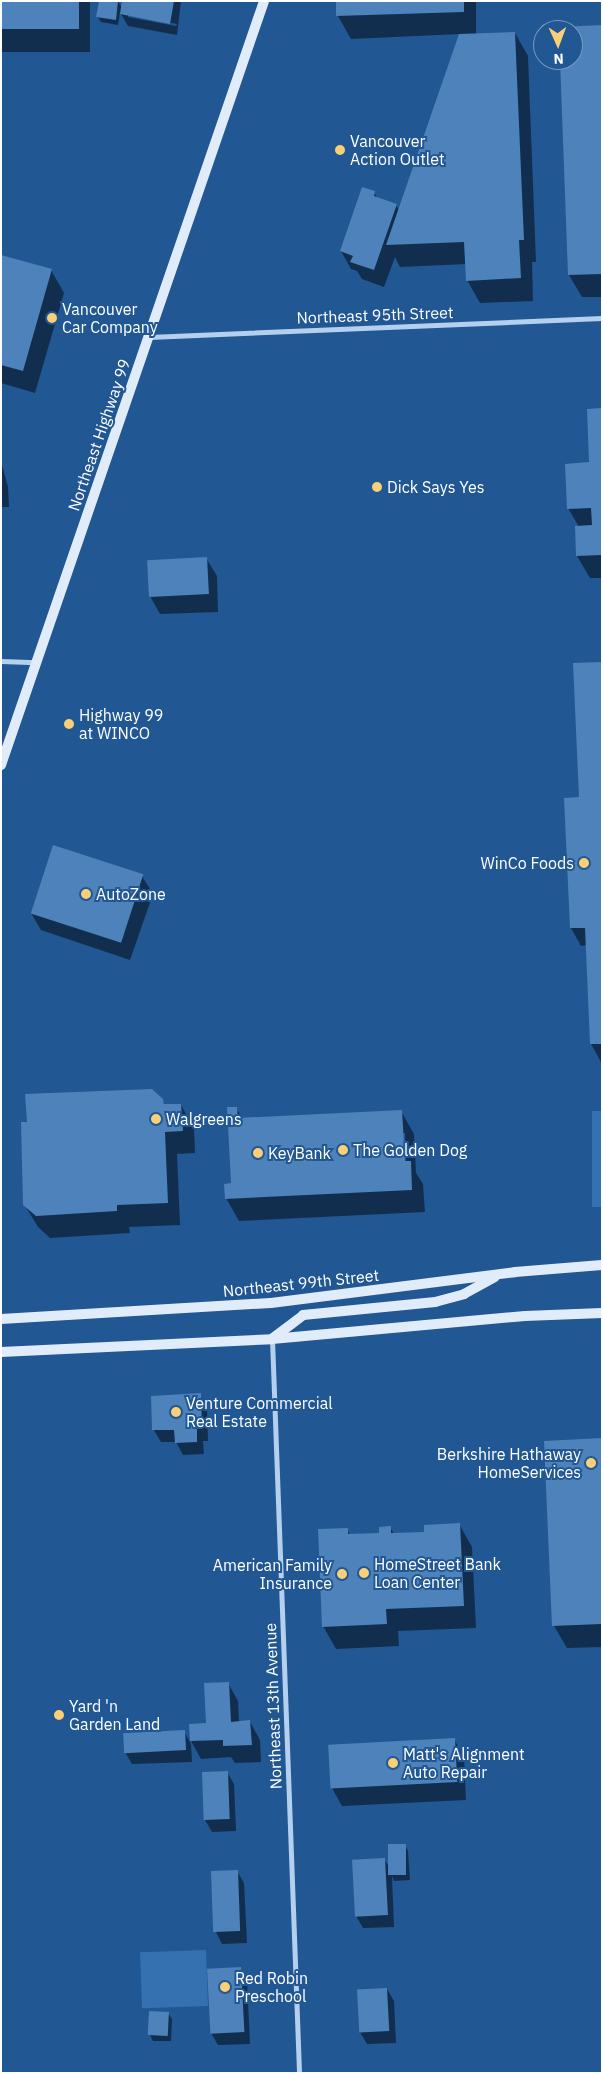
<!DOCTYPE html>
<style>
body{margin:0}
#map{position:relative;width:603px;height:2074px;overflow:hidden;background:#215793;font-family:"IBM Plex Sans",sans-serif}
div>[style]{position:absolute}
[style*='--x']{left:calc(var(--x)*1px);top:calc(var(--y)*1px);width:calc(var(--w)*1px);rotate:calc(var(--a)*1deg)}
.green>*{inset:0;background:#3571b1;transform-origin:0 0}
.shadow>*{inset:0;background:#0007;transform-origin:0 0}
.building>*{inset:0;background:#4e82bb;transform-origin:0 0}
.minor>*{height:5px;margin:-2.5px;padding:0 2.5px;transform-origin:2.5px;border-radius:2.5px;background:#b4d0ee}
.secondary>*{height:10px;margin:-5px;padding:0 5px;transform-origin:5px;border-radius:5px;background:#e0ecfa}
.dots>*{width:14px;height:14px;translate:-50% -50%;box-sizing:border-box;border:2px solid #215793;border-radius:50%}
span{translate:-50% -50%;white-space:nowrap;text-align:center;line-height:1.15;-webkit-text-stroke:4px #215793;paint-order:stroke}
.poi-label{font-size:16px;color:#fff}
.left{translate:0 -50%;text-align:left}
.right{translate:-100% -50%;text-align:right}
.street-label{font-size:16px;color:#fff}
.frame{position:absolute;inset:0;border:2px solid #fff;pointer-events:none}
.north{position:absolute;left:533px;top:20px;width:50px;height:50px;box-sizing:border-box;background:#215793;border:1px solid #7a9abe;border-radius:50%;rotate:178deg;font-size:14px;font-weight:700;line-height:20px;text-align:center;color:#fff}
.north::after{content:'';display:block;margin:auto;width:18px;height:22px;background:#facf75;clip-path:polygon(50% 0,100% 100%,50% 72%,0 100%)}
</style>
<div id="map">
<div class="green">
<i style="left:592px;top:1111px;width:10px;height:96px"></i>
<i style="left:206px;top:1950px;width:56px;height:66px;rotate:88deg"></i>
</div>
<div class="shadow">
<i style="left:1px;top:1px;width:89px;height:51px"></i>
<i style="clip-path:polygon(evenodd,100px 1px,118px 1px,122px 8px,123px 1px,181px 1px,177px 35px,128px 26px,120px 12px,118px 25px,101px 22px,97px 16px,100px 1px,128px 14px,177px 24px,176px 26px,128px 17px,128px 14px)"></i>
<i style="clip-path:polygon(337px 1px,476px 1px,476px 35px,515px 33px,528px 56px,536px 262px,532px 262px,533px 301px,480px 303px,467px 280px,467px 264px,400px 267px,395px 257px,384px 287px,362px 279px,357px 271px,351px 269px,341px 251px,374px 193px,378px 199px,396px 205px,399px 211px,460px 34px,351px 39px,338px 16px)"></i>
<i style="clip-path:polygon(602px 27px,602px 297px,582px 297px,569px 275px,561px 60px,573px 60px,573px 30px,560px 30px)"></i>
<i style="clip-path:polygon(1px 256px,51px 270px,64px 293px,35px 393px,1px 383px)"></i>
<i style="clip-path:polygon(602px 410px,602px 578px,590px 578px,577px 556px,579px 527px,568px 508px,590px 464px)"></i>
<i style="clip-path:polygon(1px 461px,8px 487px,9px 507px,1px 507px)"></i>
<i style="clip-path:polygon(206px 558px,217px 576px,218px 612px,160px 614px,150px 596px)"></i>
<i style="clip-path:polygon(602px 663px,602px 1062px,601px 1062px,591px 1044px,587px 945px,581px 946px,571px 928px,580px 799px)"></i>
<i style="clip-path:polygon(142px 876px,153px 894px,130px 960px,41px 930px,31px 913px)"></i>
<i style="clip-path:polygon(162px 1100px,166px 1106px,181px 1105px,194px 1128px,195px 1153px,177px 1154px,180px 1225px,129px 1227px,130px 1233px,50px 1238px,38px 1227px,24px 1204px,28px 1123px)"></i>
<i style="clip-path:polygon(evenodd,236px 1108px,243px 1119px,401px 1111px,414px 1134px,416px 1173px,423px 1184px,425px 1212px,239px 1221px,226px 1198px,232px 1184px,236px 1108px,402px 1133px,405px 1133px,406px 1167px,404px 1167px,402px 1133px)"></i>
<i style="clip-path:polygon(200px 1395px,207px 1407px,208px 1441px,203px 1441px,204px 1454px,183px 1455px,176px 1442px,161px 1442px,154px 1430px)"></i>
<i style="clip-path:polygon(602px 1439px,602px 1647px,567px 1648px,554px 1626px)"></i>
<i style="clip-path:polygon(459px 1524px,472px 1547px,476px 1628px,398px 1631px,399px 1646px,336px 1649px,323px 1626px,347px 1529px,350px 1535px,380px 1534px,390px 1527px,394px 1534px,426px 1533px)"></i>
<i style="clip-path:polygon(228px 1683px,238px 1701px,239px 1722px,250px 1722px,260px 1740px,261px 1762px,235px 1763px,231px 1757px,201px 1759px,191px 1741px,207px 1724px)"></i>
<i style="clip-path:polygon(184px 1731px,191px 1744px,192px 1762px,132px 1764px,125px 1752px)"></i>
<i style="clip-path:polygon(454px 1739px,464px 1757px,466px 1800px,342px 1806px,332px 1788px)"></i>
<i style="clip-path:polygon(227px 1772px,234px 1784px,236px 1831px,212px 1832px,205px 1820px)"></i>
<i style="clip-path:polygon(405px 1845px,408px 1851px,410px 1880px,394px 1881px,392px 1876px,394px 1927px,363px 1928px,356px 1916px,384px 1859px,391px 1870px)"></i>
<i style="clip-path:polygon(237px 1871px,244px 1883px,247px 1943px,222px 1944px,216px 1932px)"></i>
<i style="clip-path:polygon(240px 1968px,247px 1980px,250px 2044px,218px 2045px,211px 2033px)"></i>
<i style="clip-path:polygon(387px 1989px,394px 2001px,396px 2043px,367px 2044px,360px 2032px)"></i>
<i style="clip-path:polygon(168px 2013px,172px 2019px,171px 2041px,153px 2041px,150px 2035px)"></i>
</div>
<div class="building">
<i style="left:1px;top:1px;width:78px;height:28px"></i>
<i style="clip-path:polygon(99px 1px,118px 1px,116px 20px,96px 17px)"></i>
<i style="clip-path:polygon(122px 1px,174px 1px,170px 24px,120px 14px)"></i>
<i style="clip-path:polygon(336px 1px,464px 1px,464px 12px,336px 16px)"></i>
<i style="clip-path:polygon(602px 25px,602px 274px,568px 275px,560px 60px,573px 60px,573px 30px,559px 30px,559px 27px)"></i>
<i style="clip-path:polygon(515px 32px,524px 240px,519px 240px,521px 278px,466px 281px,464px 242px,386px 245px,459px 34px)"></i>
<i style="clip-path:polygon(362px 187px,375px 191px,374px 196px,397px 204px,374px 270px,350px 262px,353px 256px,340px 251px)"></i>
<i style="clip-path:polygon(1px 255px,52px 269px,23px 371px,1px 365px)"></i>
<i style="clip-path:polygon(602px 408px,602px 555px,576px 556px,575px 526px,592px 525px,591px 508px,567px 509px,565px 464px,589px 462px,587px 409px)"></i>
<i style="left:207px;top:557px;width:37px;height:60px;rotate:87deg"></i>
<i style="clip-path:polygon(602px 662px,602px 1044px,590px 1044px,585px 928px,570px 928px,564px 798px,579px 797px,573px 663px)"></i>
<i style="left:53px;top:845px;width:95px;height:72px;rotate:18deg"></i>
<i style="clip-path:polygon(152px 1089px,163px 1099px,164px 1104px,181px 1104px,183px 1131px,165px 1132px,168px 1203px,117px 1205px,117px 1211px,36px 1216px,23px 1205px,21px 1122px,27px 1122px,25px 1094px)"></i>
<i style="clip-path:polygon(227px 1107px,237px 1107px,238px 1118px,402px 1110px,405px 1161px,411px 1161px,412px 1190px,225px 1199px,224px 1184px,231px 1183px)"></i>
<i style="clip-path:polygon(201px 1393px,202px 1429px,197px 1429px,197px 1442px,175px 1443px,174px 1430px,152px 1430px,151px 1396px)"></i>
<i style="clip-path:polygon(602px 1438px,602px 1624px,552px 1626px,544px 1441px)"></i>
<i style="clip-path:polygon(460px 1523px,464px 1606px,386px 1609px,387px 1624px,322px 1627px,318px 1529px,348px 1528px,348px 1534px,379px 1533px,379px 1527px,391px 1526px,391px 1533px,424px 1532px,424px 1525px)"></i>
<i style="clip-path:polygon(229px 1682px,231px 1722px,250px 1720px,252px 1745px,223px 1746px,223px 1740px,190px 1741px,189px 1724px,206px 1723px,204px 1683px)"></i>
<i style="left:185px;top:1730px;width:20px;height:62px;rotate:87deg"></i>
<i style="left:455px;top:1738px;width:44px;height:127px;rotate:87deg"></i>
<i style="left:228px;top:1771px;width:48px;height:26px;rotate:88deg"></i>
<i style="left:388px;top:1844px;width:18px;height:31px"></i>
<i style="left:385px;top:1858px;width:57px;height:33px;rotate:87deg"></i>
<i style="left:238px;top:1870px;width:61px;height:27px;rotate:88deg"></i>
<i style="left:241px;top:1967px;width:65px;height:34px;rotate:87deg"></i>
<i style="left:387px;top:1988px;width:43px;height:30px;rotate:87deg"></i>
<i style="left:149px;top:2011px;width:20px;height:24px;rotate:3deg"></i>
</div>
<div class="minor">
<i style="--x:149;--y:337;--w:453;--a:-2.4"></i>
<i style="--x:1;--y:661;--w:35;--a:2"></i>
<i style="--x:272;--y:1339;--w:734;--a:87.89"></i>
</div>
<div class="secondary">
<i style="--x:1;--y:765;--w:808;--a:-71"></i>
<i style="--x:1;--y:1319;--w:270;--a:-3.4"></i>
<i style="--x:271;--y:1303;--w:246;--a:-7.2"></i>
<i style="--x:515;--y:1272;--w:87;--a:-4.6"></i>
<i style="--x:273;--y:1338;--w:38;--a:-37"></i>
<i style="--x:303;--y:1315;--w:133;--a:-5.6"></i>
<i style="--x:435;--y:1302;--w:30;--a:-15"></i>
<i style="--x:464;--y:1294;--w:35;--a:-29"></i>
<i style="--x:1;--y:1352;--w:271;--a:-2.7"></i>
<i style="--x:272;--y:1339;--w:254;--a:-5.2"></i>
<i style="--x:525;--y:1316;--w:77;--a:-2.2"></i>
</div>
<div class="dots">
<i style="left:340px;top:150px;background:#facf75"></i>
<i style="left:52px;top:318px;background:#facf75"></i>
<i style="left:377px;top:487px;background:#facf75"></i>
<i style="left:69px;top:724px;background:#facf75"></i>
<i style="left:584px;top:863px;background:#facf75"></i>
<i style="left:86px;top:894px;background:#facf75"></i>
<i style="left:156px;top:1119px;background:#facf75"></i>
<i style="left:343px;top:1150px;background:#facf75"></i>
<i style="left:258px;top:1153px;background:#facf75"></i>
<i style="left:176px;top:1412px;background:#facf75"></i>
<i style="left:591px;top:1463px;background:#facf75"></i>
<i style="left:364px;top:1573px;background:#facf75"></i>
<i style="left:342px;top:1574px;background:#facf75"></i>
<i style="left:59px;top:1715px;background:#facf75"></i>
<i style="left:393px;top:1763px;background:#facf75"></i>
<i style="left:225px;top:1987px;background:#facf75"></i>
</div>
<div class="poi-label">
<span class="left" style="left:350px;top:150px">Vancouver<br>Action Outlet</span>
<span class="left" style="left:62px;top:318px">Vancouver<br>Car Company</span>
<span class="left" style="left:387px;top:487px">Dick Says Yes</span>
<span class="left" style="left:79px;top:724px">Highway 99<br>at WINCO</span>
<span class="right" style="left:574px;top:863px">WinCo Foods</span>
<span class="left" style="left:96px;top:894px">AutoZone</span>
<span class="left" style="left:166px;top:1119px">Walgreens</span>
<span class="left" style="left:353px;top:1150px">The Golden Dog</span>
<span class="left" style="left:268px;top:1153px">KeyBank</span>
<span class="left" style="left:186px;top:1412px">Venture Commercial<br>Real Estate</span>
<span class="right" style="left:581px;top:1463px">Berkshire Hathaway<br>HomeServices</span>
<span class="left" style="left:374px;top:1573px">HomeStreet Bank<br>Loan Center</span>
<span class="right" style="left:332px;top:1574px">American Family<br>Insurance</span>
<span class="left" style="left:69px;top:1715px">Yard 'n<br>Garden Land</span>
<span class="left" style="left:403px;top:1763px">Matt's Alignment<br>Auto Repair</span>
<span class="left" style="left:235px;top:1987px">Red Robin<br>Preschool</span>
</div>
<div class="street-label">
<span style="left:375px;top:315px;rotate:-2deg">Northeast 95th Street</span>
<span style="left:99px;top:435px;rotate:-71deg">Northeast Highway 99</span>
<span style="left:301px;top:1283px;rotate:-6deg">Northeast 99th Street</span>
<span style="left:273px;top:1706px;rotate:-92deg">Northeast 13th Avenue</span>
</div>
<div class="frame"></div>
<div class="north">N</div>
</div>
